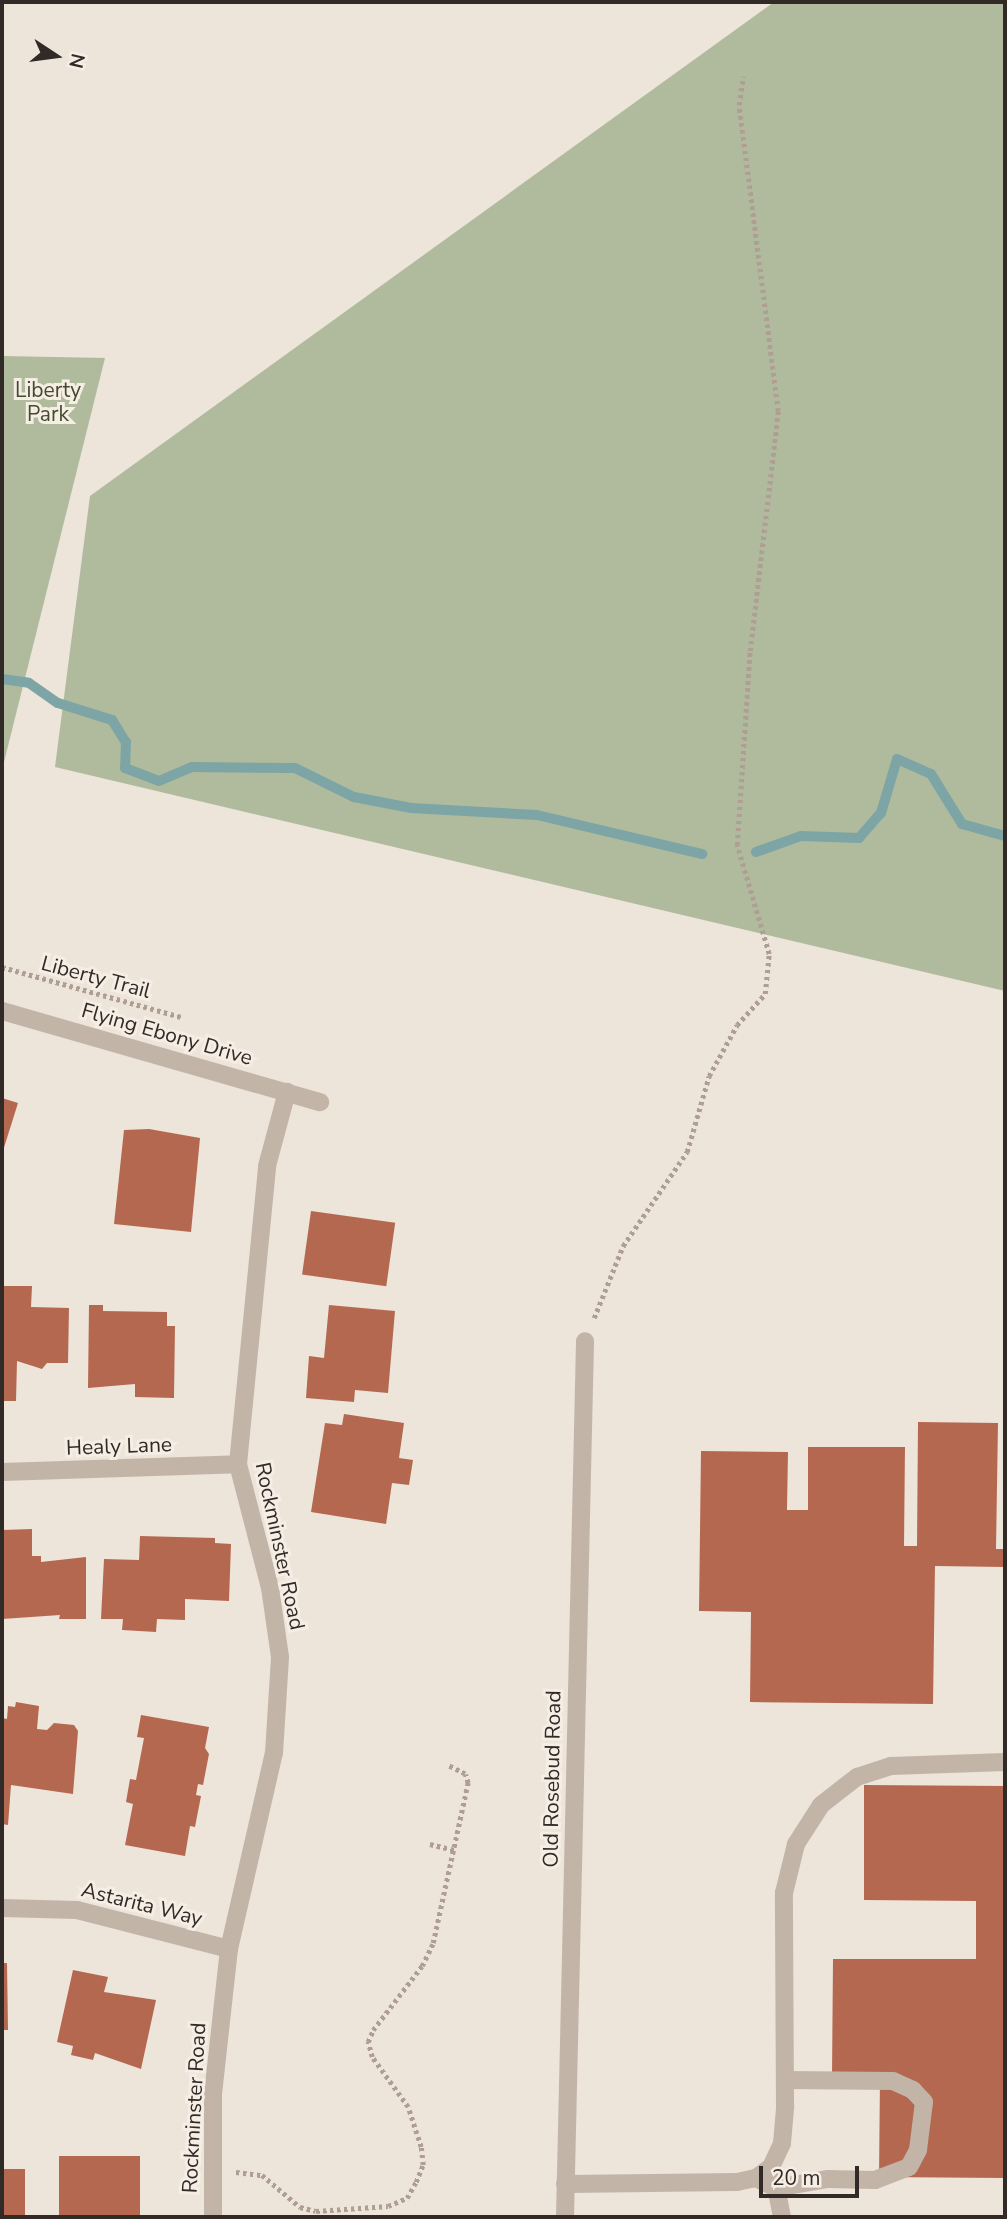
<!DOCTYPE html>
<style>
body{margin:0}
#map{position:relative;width:1007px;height:2219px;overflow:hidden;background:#ede4da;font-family:"Nunito Sans",sans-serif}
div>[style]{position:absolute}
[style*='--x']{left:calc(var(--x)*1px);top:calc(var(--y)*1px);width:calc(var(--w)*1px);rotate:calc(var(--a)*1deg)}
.green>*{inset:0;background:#b0ba9c}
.stream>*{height:10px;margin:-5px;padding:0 5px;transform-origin:5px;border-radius:5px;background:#7da5a6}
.building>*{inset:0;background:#b56850;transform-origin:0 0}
.path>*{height:4.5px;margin-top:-2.25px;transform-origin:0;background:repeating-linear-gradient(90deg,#af9e92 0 3.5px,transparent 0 7px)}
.lane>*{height:18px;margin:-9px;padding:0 9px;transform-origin:9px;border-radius:9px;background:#c3b4a8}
.street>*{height:18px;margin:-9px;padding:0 9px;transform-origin:9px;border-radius:9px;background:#c3b4a8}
span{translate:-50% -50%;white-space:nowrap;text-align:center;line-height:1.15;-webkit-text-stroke:6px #f6eee5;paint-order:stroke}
.park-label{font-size:21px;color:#414c2e}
.street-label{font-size:21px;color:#312a27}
.frame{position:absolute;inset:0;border:4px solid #312a27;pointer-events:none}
.north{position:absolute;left:21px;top:21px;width:70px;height:70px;-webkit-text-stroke:5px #f6eee5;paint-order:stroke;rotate:103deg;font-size:19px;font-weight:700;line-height:28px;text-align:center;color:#312a27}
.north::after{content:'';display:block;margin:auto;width:24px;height:32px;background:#312a27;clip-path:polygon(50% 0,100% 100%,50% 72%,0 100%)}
.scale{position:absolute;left:759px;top:2166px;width:100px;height:32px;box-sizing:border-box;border:4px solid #312a27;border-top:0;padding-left:9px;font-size:21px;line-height:24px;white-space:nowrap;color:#312a27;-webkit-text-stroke:5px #f6eee5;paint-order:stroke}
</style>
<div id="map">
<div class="green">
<i style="clip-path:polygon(774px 2px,1005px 2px,1005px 991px,55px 767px,90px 496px)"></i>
<i style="clip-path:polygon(2px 356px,105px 358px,2px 770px)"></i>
</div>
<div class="stream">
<i style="--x:2;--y:679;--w:27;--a:8"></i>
<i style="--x:29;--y:683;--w:35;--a:35"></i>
<i style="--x:58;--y:703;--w:57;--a:17.5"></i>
<i style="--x:112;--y:720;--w:26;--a:58"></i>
<i style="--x:126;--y:742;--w:26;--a:92"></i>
<i style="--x:125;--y:768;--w:36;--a:21"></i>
<i style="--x:159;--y:781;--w:36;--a:-23"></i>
<i style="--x:192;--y:767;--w:103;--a:0.6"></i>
<i style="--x:295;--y:768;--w:66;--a:26.2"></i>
<i style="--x:354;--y:797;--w:58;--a:10.9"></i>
<i style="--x:411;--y:808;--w:126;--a:3.2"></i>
<i style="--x:537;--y:815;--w:170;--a:13.3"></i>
<i style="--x:756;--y:852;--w:48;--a:-19.6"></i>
<i style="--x:801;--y:836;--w:58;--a:2"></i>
<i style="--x:859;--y:838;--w:33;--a:-49"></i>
<i style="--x:881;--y:813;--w:56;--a:-73.5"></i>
<i style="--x:897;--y:759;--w:37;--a:24"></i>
<i style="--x:931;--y:774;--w:59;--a:58.2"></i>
<i style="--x:962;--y:824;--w:45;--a:15.6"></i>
</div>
<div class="building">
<i style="clip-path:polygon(2px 1098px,18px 1103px,2px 1154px)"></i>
<i style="clip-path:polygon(149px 1129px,200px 1138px,191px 1232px,114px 1224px,124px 1130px)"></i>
<i style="left:311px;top:1211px;width:85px;height:64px;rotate:8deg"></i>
<i style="clip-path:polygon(2px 1286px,32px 1286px,31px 1307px,69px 1308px,68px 1363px,47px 1363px,42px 1369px,17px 1361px,16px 1401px,2px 1401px)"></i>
<i style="clip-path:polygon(89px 1305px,103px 1305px,103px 1311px,167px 1312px,167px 1326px,175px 1326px,174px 1398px,135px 1397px,135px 1384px,88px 1388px)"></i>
<i style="clip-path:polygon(329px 1305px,395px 1311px,388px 1393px,355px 1390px,354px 1402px,306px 1398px,309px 1356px,324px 1358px)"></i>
<i style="clip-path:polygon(344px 1414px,404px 1423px,399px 1458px,413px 1460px,409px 1485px,392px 1483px,386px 1524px,311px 1512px,325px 1423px,342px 1425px)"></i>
<i style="clip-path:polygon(918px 1422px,998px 1423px,996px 1549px,1005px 1549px,1005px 1567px,935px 1566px,933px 1704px,750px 1702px,751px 1612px,699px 1611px,701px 1451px,788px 1452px,787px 1510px,808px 1510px,808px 1447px,905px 1447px,904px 1546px,917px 1546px)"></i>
<i style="clip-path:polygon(32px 1529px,32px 1556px,41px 1556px,41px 1562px,86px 1557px,86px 1619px,59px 1619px,60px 1615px,2px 1619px,2px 1530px)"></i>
<i style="clip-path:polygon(140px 1536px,215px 1538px,215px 1543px,231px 1544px,229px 1601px,185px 1599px,185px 1620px,157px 1619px,156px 1632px,122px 1630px,123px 1619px,101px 1619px,104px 1559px,139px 1560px)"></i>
<i style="clip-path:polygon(16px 1702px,39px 1706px,37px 1729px,47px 1730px,54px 1723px,74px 1725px,78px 1731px,73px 1794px,11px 1785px,8px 1825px,2px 1824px,2px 1718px,7px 1719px,8px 1706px,15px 1707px)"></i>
<i style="clip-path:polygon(141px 1715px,209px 1727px,205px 1748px,209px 1754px,203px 1785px,198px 1784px,196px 1795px,201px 1796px,195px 1827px,190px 1826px,185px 1856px,125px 1845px,133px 1804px,126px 1802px,130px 1779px,136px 1780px,144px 1738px,137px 1737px)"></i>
<i style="clip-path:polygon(864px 1785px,1005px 1786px,1005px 2178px,879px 2177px,880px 2077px,832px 2076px,833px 1959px,976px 1959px,976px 1901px,864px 1900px)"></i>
<i style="clip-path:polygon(2px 1963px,7px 1963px,8px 2030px,2px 2030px)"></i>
<i style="clip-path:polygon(73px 1970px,108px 1977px,104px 1992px,156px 2000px,141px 2069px,95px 2053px,93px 2060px,71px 2055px,73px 2046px,57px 2042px)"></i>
<i style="left:140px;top:2156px;width:61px;height:81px;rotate:90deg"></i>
<i style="left:2px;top:2169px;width:23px;height:48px"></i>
</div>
<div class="path">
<i style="--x:2;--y:967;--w:186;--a:15.6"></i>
<i style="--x:594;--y:1318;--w:78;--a:-68.1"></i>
<i style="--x:623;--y:1246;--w:114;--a:-55.8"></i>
<i style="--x:687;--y:1152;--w:79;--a:-73.9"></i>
<i style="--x:709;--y:1076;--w:58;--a:-61.2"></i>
<i style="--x:737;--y:1025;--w:42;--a:-47.9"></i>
<i style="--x:765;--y:994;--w:40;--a:-84.3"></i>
<i style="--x:769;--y:954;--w:114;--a:-106.4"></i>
<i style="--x:737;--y:845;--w:194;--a:-86.2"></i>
<i style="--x:750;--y:651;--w:242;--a:-83.3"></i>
<i style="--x:778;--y:411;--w:308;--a:-97.3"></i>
<i style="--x:739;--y:105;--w:29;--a:-82"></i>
<i style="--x:430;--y:1844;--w:25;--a:14"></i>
<i style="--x:236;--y:2172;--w:26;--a:7"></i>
<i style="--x:262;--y:2175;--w:50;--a:40.1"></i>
<i style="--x:300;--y:2207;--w:16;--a:14"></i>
<i style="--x:316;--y:2211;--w:72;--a:-4"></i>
<i style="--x:388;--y:2206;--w:21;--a:-23"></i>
<i style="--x:407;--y:2198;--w:18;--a:-61"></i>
<i style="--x:416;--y:2182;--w:18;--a:-68"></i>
<i style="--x:423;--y:2165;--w:18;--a:-96"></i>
<i style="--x:421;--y:2147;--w:42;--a:-108"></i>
<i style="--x:408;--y:2107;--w:62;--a:-125.8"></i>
<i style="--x:372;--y:2057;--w:16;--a:-105"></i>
<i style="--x:368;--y:2042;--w:13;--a:-67"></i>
<i style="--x:373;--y:2030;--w:81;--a:-52.6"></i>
<i style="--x:422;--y:1966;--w:25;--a:-64"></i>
<i style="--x:433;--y:1943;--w:164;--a:-77.7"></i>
<i style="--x:468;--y:1783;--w:9;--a:-108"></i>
<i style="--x:465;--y:1774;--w:20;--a:-153"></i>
</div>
<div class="lane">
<i style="--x:774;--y:2177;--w:41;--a:78.7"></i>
<i style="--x:756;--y:2178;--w:22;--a:27"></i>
<i style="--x:776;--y:2188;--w:53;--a:-9.8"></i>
<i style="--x:828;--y:2179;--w:47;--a:1.2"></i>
<i style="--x:875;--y:2180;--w:36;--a:-21"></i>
<i style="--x:909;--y:2167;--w:19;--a:-62"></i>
<i style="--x:918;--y:2150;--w:48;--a:-82.9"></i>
<i style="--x:924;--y:2102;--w:16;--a:-133"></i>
<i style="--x:913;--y:2090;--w:22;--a:-156"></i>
<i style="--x:893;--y:2081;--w:108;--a:-179.5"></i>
<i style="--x:565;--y:2184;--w:172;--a:-0.7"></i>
<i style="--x:737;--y:2182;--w:19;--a:-12"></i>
<i style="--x:756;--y:2178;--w:19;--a:-36"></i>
<i style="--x:771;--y:2167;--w:26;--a:-65"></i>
<i style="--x:782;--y:2143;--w:38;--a:-85"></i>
<i style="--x:785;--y:2105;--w:212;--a:-90.3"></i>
<i style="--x:784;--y:1893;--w:50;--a:-76.2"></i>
<i style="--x:796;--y:1844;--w:46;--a:-57.3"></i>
<i style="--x:821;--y:1805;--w:46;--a:-37.9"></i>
<i style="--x:857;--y:1777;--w:36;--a:-18"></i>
<i style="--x:891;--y:1766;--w:114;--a:-2"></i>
</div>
<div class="street">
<i style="--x:2;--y:1011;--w:331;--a:16"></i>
<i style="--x:2;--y:1472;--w:236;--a:-1.9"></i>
<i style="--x:2;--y:1908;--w:75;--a:1.5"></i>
<i style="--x:77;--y:1910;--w:157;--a:14.4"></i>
<i style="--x:213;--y:2217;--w:123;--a:-90"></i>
<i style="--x:213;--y:2094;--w:146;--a:-83.7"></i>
<i style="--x:229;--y:1949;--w:201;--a:-77.1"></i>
<i style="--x:274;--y:1753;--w:96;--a:-86.4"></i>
<i style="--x:280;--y:1657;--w:70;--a:-98.2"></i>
<i style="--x:270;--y:1588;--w:128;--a:-104.5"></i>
<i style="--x:238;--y:1464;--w:299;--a:-84.4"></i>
<i style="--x:267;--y:1166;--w:77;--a:-74.9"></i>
<i style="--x:565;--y:2217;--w:876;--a:-88.69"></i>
</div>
<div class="park-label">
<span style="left:48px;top:402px">Liberty<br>Park</span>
</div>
<div class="street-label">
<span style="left:96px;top:977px;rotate:15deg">Liberty Trail</span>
<span style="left:167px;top:1034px;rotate:16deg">Flying Ebony Drive</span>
<span style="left:119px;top:1446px;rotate:-2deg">Healy Lane</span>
<span style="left:280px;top:1546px;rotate:78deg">Rockminster Road</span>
<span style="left:552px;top:1779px;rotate:-89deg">Old Rosebud Road</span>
<span style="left:142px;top:1904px;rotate:14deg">Astarita Way</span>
<span style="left:194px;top:2108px;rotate:-87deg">Rockminster Road</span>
</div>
<div class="frame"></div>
<div class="north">N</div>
<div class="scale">20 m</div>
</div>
